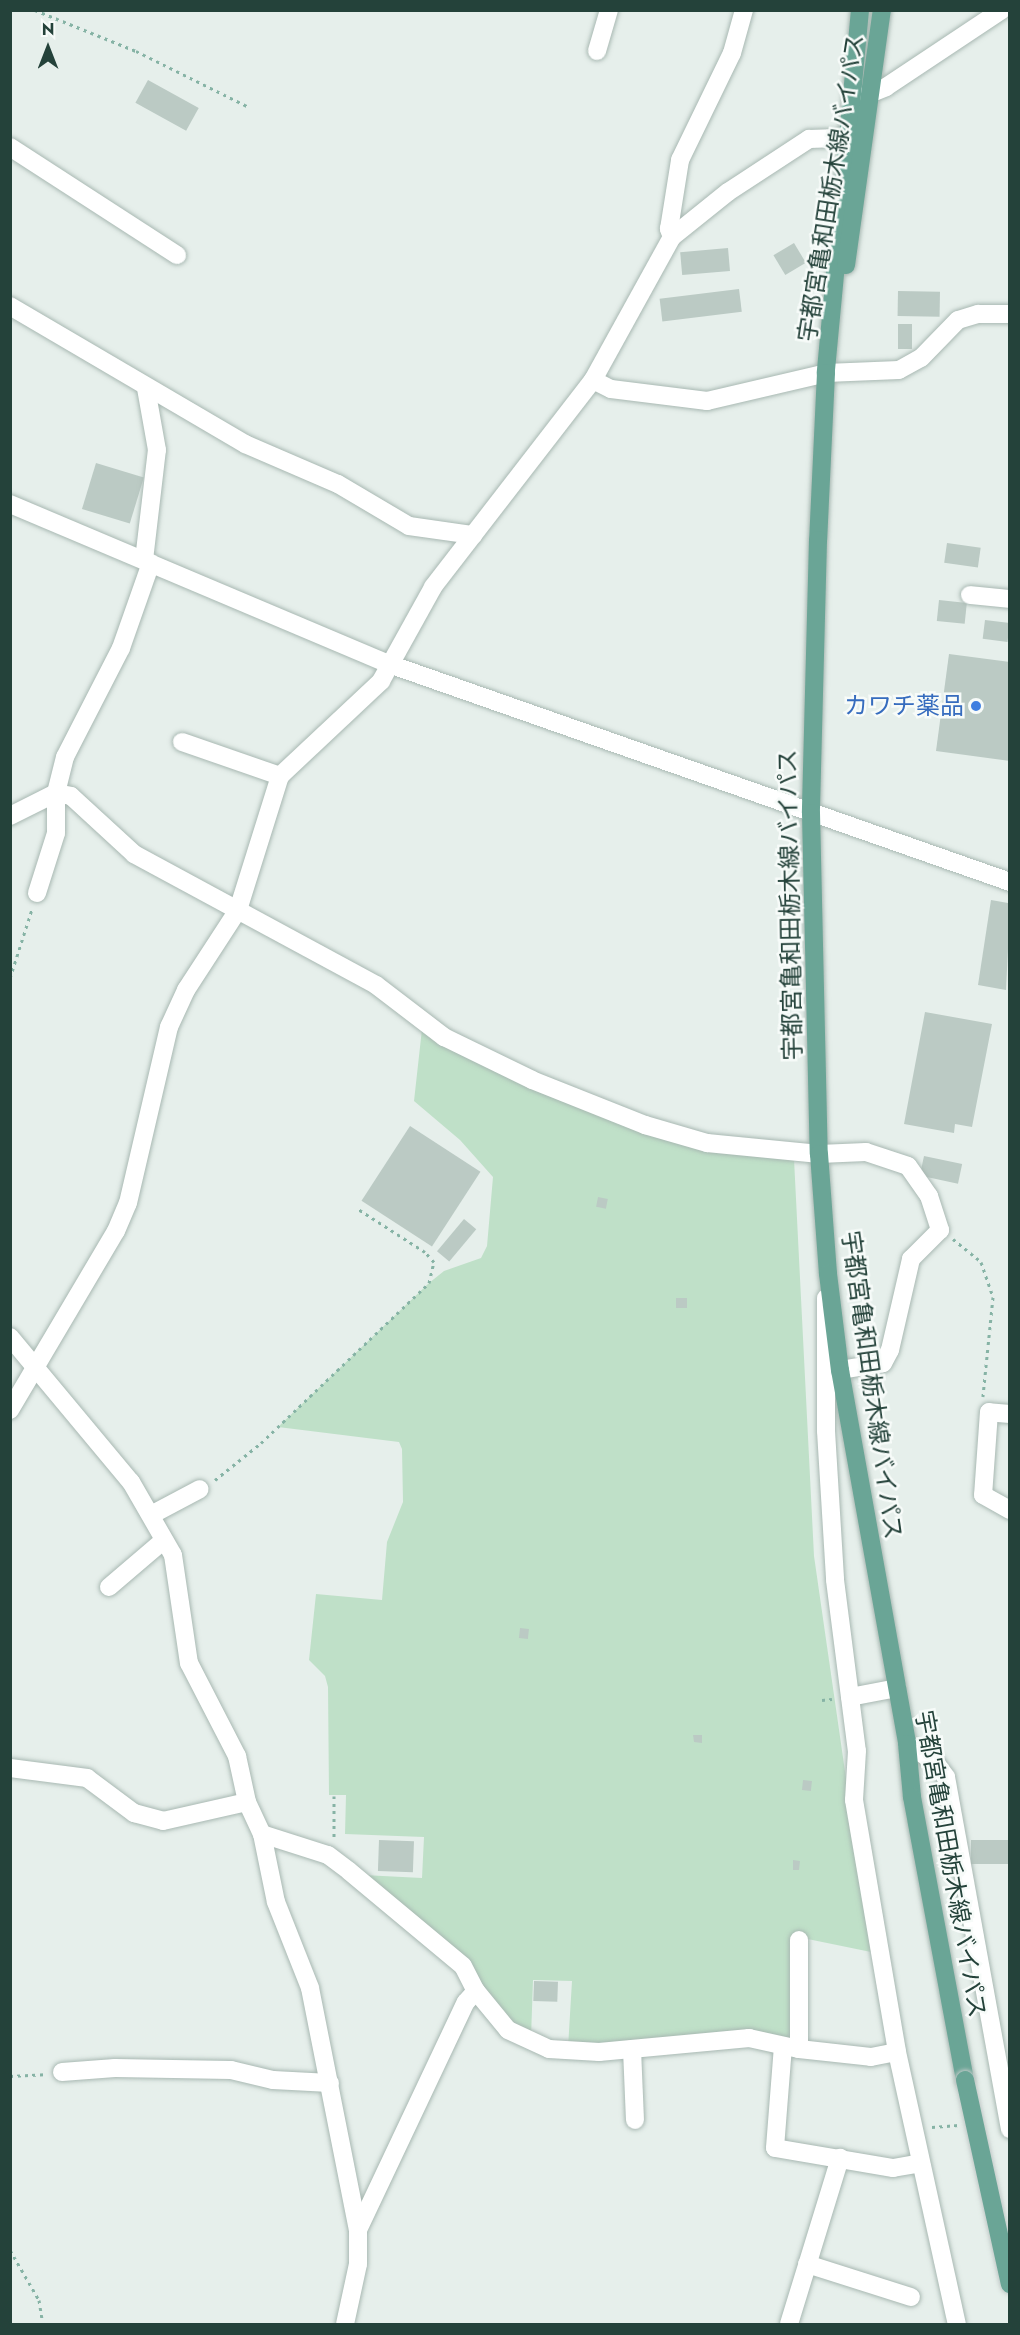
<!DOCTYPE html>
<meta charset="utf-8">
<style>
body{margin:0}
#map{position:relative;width:1020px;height:2335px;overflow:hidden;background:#e6efeb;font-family:Jost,"Noto Sans JP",sans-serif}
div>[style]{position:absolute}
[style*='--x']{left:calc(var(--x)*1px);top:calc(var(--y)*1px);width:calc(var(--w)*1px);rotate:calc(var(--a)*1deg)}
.green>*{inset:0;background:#bfe0c8}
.building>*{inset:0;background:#bbcac4;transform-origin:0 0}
.path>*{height:3px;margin-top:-1.5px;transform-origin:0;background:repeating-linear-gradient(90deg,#86b3a5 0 3px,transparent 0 7.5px)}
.roads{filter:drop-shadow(0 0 2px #a8b8b2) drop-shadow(0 0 2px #a8b8b2)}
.minor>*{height:18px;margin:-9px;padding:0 9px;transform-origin:9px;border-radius:9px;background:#fff}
.major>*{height:18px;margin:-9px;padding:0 9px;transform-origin:9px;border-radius:9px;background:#6aa596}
.bridges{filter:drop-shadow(0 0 2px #c2cac8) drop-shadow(0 0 2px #c2cac8)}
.major-bridge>*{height:18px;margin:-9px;padding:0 9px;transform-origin:9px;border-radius:9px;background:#6aa596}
.dots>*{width:16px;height:16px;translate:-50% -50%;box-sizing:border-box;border:3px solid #f7fbf9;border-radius:50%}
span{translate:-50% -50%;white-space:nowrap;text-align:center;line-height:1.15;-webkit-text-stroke:5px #f7fbf9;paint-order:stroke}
.street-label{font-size:24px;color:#24423a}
.shop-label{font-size:24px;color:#366cbe}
.right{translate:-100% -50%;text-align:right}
.frame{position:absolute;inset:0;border:12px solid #24423a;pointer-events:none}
.north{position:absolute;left:18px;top:18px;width:60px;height:60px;-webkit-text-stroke:4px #f7fbf9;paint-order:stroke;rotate:0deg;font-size:16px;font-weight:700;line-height:24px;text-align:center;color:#24423a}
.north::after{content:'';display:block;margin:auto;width:21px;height:27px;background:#24423a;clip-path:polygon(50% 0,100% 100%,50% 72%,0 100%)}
</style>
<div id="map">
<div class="green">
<i style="clip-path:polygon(422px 1029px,579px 1103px,794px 1159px,814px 1556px,871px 1952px,793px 1936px,793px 2040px,568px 2048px,572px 1981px,533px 1980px,531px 2038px,510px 2026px,363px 1875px,422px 1878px,424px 1837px,345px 1834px,346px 1795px,329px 1795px,328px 1687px,325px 1676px,309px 1660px,316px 1594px,382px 1600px,387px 1542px,403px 1502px,402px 1449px,399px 1442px,278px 1427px,429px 1283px,444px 1271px,481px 1258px,487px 1246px,493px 1177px,460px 1140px,414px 1101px)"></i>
</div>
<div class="building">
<i style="left:148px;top:80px;width:58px;height:26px;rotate:29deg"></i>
<i style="left:794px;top:243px;width:23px;height:24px;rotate:59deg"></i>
<i style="left:728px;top:248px;width:23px;height:48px;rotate:85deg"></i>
<i style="left:739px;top:289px;width:23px;height:80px;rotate:83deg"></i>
<i style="left:898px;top:291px;width:42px;height:25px;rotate:1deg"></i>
<i style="left:898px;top:324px;width:14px;height:25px"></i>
<i style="left:96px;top:463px;width:50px;height:48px;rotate:17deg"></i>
<i style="left:947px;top:543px;width:34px;height:20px;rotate:8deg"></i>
<i style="left:939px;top:600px;width:28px;height:21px;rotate:6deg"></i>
<i style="left:985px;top:620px;width:25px;height:19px;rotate:7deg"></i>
<i style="clip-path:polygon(949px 654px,1010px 662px,1010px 761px,936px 751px)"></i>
<i style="clip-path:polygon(991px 900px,1008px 903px,1010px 908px,1006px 990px,978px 985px)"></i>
<i style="clip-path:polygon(925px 1012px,992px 1024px,972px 1127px,955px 1124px,954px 1133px,904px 1124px)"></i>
<i style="left:410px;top:1126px;width:84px;height:89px;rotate:33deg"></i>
<i style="left:924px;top:1156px;width:39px;height:20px;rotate:12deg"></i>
<i style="left:598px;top:1197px;width:10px;height:10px;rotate:11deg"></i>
<i style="left:464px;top:1219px;width:16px;height:42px;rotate:40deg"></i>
<i style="left:676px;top:1298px;width:11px;height:10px"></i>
<i style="left:520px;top:1628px;width:9px;height:10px;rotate:6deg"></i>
<i style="clip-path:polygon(693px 1735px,702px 1735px,702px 1743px,694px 1742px)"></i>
<i style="left:803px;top:1780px;width:9px;height:10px;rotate:6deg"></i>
<i style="left:379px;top:1840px;width:35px;height:31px;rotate:2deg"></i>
<i style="left:1010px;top:1840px;width:24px;height:39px;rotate:90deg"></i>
<i style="clip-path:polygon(793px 1860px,800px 1861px,799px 1870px,793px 1870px)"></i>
<i style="left:534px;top:1981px;width:24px;height:20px;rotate:2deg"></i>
</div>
<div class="path">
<i style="--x:35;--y:10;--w:109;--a:22.1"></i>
<i style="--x:136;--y:51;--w:124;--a:26.4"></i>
<i style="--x:10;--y:978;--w:72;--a:-72.3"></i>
<i style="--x:953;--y:1239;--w:36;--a:39"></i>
<i style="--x:981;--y:1262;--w:37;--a:71"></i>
<i style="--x:993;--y:1297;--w:100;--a:95.8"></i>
<i style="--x:215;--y:1480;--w:59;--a:-38.8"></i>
<i style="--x:261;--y:1443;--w:232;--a:-43.6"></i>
<i style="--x:429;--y:1283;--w:22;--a:-77"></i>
<i style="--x:434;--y:1262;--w:13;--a:-132"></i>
<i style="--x:425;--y:1252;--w:80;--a:-147.3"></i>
<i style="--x:822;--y:1700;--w:10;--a:-6"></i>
<i style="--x:334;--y:1796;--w:43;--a:90"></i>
<i style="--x:10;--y:2076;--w:35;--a:-3"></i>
<i style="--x:932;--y:2127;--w:27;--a:-4"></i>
<i style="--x:10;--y:2250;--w:58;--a:59.9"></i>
<i style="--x:39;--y:2300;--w:24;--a:81"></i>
</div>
<div class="roads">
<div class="minor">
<i style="--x:597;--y:51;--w:43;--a:-73.7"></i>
<i style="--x:857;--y:99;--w:31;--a:-22"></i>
<i style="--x:886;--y:87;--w:139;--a:-33.6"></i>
<i style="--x:10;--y:147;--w:199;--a:32.9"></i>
<i style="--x:672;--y:237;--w:9;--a:-111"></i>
<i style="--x:669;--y:229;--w:70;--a:-80.9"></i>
<i style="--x:680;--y:160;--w:119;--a:-64.1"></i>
<i style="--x:732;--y:53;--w:45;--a:-74.4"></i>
<i style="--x:10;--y:306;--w:273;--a:30.4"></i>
<i style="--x:245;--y:444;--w:101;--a:23.3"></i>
<i style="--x:338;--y:484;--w:82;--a:30.6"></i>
<i style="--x:409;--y:526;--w:65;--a:8"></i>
<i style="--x:593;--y:380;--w:20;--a:27"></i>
<i style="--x:611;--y:389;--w:97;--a:7.1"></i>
<i style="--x:707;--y:401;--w:122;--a:-13.2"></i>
<i style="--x:826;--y:373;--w:73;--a:-2.4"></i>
<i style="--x:899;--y:370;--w:25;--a:-29"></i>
<i style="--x:921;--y:358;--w:53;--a:-45.8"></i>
<i style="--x:958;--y:320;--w:21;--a:-17"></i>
<i style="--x:978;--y:314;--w:32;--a:0"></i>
<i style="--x:10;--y:504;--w:411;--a:22.9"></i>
<i style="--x:389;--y:664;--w:658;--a:19.34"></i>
<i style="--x:144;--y:560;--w:111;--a:-83.3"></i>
<i style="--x:157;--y:450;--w:63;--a:-100.1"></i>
<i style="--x:970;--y:595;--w:40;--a:5.7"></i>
<i style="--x:182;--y:742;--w:104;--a:19.1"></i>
<i style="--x:10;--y:816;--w:51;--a:-26.6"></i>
<i style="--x:56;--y:793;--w:37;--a:-76"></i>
<i style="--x:65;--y:757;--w:123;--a:-62.8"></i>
<i style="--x:121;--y:648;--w:90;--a:-70.6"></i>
<i style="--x:37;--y:893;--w:63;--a:-72.4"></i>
<i style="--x:56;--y:833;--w:40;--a:-90"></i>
<i style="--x:56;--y:793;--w:15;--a:11"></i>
<i style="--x:71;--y:796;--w:86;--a:42.6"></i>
<i style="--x:134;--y:854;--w:275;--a:28.4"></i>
<i style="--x:376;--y:985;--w:86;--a:37.4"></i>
<i style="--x:444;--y:1037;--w:98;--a:26"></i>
<i style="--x:532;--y:1080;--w:122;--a:21.7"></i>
<i style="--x:645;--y:1125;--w:65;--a:16.2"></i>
<i style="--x:707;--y:1143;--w:113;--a:5.6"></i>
<i style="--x:819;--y:1154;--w:47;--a:-2.4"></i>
<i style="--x:866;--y:1152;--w:44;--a:18.4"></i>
<i style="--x:908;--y:1166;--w:37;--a:55"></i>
<i style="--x:929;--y:1196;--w:36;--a:72"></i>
<i style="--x:940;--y:1230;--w:41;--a:135"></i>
<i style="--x:911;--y:1259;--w:93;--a:103"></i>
<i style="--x:890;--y:1350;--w:15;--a:118"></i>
<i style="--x:883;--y:1363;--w:44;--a:170.8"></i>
<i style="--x:826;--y:1298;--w:133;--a:90"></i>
<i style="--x:826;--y:1431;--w:149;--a:86.5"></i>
<i style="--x:835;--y:1580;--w:172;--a:82.7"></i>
<i style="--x:857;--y:1751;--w:49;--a:93.5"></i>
<i style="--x:854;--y:1800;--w:256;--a:80.3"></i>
<i style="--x:897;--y:2052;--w:279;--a:77.6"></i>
<i style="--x:10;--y:1337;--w:189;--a:50.2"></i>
<i style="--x:131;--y:1482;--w:84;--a:60.1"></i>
<i style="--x:173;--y:1555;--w:109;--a:81.6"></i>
<i style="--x:189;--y:1663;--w:105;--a:62.7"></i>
<i style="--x:237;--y:1756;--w:47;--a:77.7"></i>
<i style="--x:247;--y:1802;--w:35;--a:65"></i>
<i style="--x:262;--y:1834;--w:69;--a:78.4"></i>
<i style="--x:276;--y:1902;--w:92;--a:68.4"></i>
<i style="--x:310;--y:1988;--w:247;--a:78.8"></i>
<i style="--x:358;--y:2230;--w:34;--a:90"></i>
<i style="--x:358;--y:2264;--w:61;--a:102.2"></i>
<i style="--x:10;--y:1410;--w:208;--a:-59.4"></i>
<i style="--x:116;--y:1231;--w:30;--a:-67"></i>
<i style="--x:128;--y:1203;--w:181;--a:-76.9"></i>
<i style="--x:169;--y:1027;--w:41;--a:-65.3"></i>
<i style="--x:186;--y:990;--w:95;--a:-57"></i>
<i style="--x:238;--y:910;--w:140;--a:-72.6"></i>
<i style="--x:280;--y:776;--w:139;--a:-43.2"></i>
<i style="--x:381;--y:681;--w:107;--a:-61"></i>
<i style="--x:433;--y:587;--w:262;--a:-52.3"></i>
<i style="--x:593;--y:380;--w:163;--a:-61.1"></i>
<i style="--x:672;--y:237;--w:72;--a:-38.8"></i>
<i style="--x:728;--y:192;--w:97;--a:-33.2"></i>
<i style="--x:809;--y:139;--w:37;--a:-2"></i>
<i style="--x:1010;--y:1414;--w:21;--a:-175"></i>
<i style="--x:989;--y:1412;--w:83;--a:94.1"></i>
<i style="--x:983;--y:1495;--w:31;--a:29"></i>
<i style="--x:151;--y:1515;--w:55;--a:-28"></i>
<i style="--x:109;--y:1587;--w:72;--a:-40.5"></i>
<i style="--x:850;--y:1697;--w:48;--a:-10.8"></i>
<i style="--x:907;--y:1744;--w:33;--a:33"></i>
<i style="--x:935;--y:1762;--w:19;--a:54"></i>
<i style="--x:946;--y:1777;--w:358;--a:79.7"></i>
<i style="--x:10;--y:1768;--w:78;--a:7.4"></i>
<i style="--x:87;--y:1778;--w:59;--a:36.7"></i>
<i style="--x:134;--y:1813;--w:30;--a:15"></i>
<i style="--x:163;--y:1821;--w:86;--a:-12.7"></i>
<i style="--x:262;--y:1834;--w:69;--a:17.7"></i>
<i style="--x:328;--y:1855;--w:26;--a:37"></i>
<i style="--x:349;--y:1871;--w:148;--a:39.8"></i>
<i style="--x:463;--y:1966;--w:28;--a:63"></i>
<i style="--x:476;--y:1991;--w:50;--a:50.6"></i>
<i style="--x:508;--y:2030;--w:45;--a:24.9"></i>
<i style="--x:549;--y:2049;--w:50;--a:3.4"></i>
<i style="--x:599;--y:2052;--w:151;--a:-5.3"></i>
<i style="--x:749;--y:2038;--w:51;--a:12.4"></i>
<i style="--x:799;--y:2049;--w:72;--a:6.3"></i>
<i style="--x:871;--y:2057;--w:26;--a:-11"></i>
<i style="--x:799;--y:1940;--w:109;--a:90"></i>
<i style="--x:783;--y:2046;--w:102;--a:94.5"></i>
<i style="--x:775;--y:2148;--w:120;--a:9.6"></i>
<i style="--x:893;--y:2168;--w:27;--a:-10"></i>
<i style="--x:632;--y:2049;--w:71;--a:87.6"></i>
<i style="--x:62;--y:2072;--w:53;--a:-4.3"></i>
<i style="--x:115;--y:2068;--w:116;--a:1"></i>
<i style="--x:231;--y:2070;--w:43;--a:13.4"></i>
<i style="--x:273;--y:2080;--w:57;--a:3"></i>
<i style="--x:358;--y:2230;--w:252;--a:-64.7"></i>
<i style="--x:466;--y:2002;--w:15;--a:-48"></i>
<i style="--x:807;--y:2264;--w:109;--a:17.6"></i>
<i style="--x:789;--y:2324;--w:174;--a:-72.9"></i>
</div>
<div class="major">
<i style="--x:860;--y:10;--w:365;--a:95.4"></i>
<i style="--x:826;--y:373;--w:167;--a:92.7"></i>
<i style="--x:818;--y:540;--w:273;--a:91.5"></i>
<i style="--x:811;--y:813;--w:341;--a:88.7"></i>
<i style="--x:819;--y:1154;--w:120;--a:85.7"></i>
<i style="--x:828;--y:1274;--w:97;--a:82.9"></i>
<i style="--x:840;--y:1370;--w:380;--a:79.8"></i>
<i style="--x:907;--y:1744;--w:53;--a:84.6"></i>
<i style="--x:912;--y:1797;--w:288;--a:79.4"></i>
<i style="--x:846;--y:265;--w:258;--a:-82"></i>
</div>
</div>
<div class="bridges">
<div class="major-bridge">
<i style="--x:965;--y:2080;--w:209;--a:77.6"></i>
</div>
</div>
<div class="dots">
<i style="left:976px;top:706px;background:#3f7fe0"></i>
</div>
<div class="street-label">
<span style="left:831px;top:188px;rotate:-81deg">宇都宮亀和田栃木線バイパス</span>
<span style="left:790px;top:905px;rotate:-91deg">宇都宮亀和田栃木線バイパス</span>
<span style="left:872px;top:1385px;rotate:82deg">宇都宮亀和田栃木線バイパス</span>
<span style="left:951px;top:1864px;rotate:80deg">宇都宮亀和田栃木線バイパス</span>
</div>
<div class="shop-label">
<span class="right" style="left:964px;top:706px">カワチ薬品</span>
</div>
<div class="frame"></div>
<div class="north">N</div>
</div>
